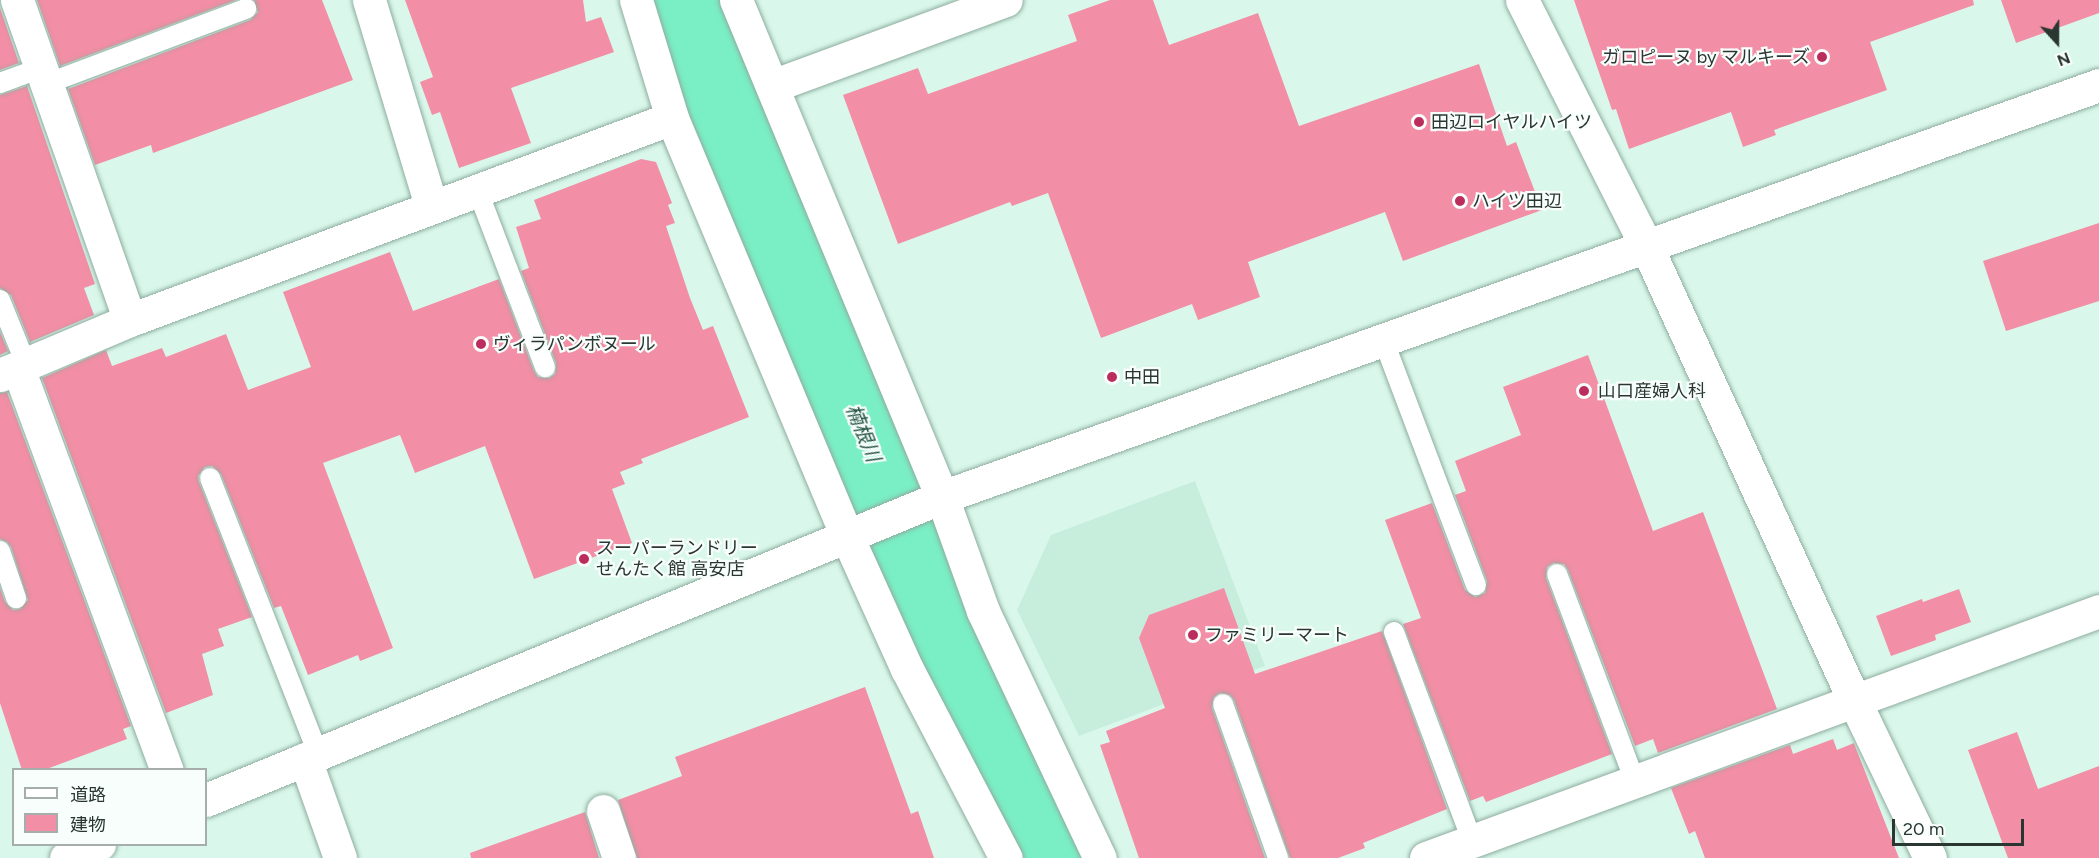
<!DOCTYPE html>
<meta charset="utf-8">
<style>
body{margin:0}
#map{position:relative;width:2099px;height:858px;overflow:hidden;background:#d9f8eb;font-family:Figtree,"Noto Sans JP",sans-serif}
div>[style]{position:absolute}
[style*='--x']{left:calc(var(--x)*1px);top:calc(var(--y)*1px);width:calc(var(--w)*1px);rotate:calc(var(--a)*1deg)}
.built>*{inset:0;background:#c7eedd}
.river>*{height:80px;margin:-40px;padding:0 40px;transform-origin:40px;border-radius:40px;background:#7aeec5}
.building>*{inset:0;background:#f28ea5}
.roads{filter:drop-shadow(0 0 2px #8eac9f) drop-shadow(0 0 2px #8eac9f)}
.lane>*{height:20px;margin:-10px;padding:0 10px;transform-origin:10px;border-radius:10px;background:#fff}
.street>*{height:33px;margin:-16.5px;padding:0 16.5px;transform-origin:16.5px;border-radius:16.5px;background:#fff}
.secondary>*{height:33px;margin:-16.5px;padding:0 16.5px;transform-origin:16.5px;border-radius:16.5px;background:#fff}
.dots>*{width:16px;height:16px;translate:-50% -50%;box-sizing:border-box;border:3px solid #f8fefc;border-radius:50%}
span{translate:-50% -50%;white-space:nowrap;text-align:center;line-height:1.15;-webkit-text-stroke:4.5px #f8fefc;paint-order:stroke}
.poi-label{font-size:18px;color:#2a3631}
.right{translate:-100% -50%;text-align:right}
.left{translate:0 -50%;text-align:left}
.water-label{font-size:20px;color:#235443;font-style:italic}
.legend{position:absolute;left:12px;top:768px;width:195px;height:78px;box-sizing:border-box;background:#f8fefc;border:2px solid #a6aeab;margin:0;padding:8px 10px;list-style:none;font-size:18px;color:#2a3631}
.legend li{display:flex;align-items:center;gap:12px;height:30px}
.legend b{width:30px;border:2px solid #a6aeab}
.north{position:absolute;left:2027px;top:12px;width:60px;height:60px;-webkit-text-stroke:4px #f8fefc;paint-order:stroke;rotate:159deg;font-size:16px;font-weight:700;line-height:24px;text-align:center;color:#2a3631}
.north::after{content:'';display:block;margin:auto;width:21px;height:27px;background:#2a3631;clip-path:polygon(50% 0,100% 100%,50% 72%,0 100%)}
.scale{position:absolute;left:1892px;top:819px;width:132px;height:27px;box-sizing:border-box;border:3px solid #2a3631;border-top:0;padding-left:8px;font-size:18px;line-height:21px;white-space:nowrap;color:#2a3631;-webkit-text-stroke:4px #f8fefc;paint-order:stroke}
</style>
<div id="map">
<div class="built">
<i style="clip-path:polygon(1195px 481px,1265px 666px,1079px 736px,1017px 610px,1051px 535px)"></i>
</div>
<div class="river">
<i style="--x:691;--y:0;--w:104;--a:70.9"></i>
<i style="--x:725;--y:98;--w:528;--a:67.61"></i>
<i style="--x:926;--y:586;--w:301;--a:64.6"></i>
</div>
<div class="building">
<i style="clip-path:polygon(37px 0,236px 0,60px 66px)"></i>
<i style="clip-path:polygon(254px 0,322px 0,353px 80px,153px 153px,151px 145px,95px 165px,68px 89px,250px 20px,258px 12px)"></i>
<i style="clip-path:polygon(405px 0,583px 0,586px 22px,601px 17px,614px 52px,511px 88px,531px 143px,459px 168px,440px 112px,432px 115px,420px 82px,433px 77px)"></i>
<i style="clip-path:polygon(1110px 0,1153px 0,1169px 45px,1258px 13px,1299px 126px,1479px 64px,1507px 146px,1516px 142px,1542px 210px,1403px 261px,1385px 212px,1248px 262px,1260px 297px,1198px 320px,1192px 304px,1101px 338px,1048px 193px,1012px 206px,1010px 202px,898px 244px,843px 95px,918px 68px,928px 94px,1077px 41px,1068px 15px)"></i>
<i style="clip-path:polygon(1574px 0,1973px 0,1974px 5px,1870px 42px,1887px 90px,1774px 130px,1776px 135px,1743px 147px,1731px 112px,1629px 149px,1616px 109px,1612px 110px)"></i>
<i style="clip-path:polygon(2001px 0,2099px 0,2099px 13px,2016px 43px)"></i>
<i style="clip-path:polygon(0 8px,19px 63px,0 70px)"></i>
<i style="clip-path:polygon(27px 86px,95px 284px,84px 288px,94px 315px,30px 342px,11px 295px,0 288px,0 95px)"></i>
<i style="clip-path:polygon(641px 159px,656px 162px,672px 203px,668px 205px,675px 223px,666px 226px,690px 298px,703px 330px,713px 326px,749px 417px,641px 459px,643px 463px,620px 472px,625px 484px,612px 489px,632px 543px,534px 579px,485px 446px,415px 473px,400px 435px,323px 463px,393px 648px,360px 661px,358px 655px,308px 675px,281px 606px,274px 608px,221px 474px,212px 466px,205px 467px,198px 476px,199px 482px,252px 617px,218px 629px,224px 646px,202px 654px,213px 695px,166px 713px,42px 378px,106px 350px,112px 366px,162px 348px,166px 357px,226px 334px,248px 390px,311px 367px,283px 292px,390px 252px,413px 311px,499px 279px,534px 371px,538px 377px,549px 378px,555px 374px,556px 363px,521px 271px,529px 268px,516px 227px,541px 219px,534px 200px)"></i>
<i style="clip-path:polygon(2099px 223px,2099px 301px,2006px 331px,1983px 261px)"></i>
<i style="clip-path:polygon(0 332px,8px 351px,0 355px)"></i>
<i style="clip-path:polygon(1588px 355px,1653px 531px,1703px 512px,1777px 709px,1658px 753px,1653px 739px,1635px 746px,1568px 570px,1564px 564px,1553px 563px,1547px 567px,1546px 578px,1612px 754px,1486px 802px,1483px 796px,1470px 801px,1403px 624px,1421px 618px,1385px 520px,1432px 503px,1465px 590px,1475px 597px,1485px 593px,1487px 581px,1455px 495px,1466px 491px,1455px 461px,1521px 435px,1503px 387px)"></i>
<i style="clip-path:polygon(7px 392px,131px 726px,123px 729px,127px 739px,44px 770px,22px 770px,0 703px,0 588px,5px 602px,13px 610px,20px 609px,28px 600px,11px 547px,7px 542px,0 539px,0 393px)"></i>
<i style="clip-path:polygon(1224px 588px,1255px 674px,1382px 631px,1447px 809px,1363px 843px,1365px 848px,1338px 858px,1290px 858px,1234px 700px,1230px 695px,1220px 693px,1214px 697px,1212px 708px,1265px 858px,1139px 858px,1100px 745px,1110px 742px,1106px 731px,1165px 708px,1139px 638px,1149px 615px)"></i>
<i style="clip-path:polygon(1959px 589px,1971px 622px,1935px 635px,1936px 640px,1891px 656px,1876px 616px,1922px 599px,1923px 602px)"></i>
<i style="clip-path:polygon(865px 687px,911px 814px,918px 811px,934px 858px,637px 858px,618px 800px,682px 776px,675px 757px)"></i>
<i style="clip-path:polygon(2017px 732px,2038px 789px,2099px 766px,2099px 858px,2008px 858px,1968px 750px)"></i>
<i style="clip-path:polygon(1833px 739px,1837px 750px,1854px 743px,1855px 746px,1899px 858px,1705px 858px,1695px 831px,1689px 834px,1671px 788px,1790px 745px,1793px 754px)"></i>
<i style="clip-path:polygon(585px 812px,599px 858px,471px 858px,470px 853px)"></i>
</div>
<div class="roads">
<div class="lane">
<i style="--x:0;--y:83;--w:44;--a:-20.1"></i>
<i style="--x:46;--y:84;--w:214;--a:-20.6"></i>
<i style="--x:477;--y:189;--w:191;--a:69.1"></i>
<i style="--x:0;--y:300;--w:69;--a:67.9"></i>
<i style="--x:1383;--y:339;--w:263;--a:69.3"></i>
<i style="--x:210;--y:478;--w:295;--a:68.6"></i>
<i style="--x:0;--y:551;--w:50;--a:71.2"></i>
<i style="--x:1557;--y:574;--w:221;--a:69.4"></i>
<i style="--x:1394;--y:632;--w:223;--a:69.5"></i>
<i style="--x:1223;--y:704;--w:164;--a:70.3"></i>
</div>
<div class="street">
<i style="--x:17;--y:0;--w:339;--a:70.6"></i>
<i style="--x:369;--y:0;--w:215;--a:73.2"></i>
<i style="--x:636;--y:0;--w:123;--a:73"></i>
<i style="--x:672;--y:118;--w:451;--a:67.3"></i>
<i style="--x:846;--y:534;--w:148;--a:65.7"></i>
<i style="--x:907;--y:669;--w:213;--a:62.4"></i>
<i style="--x:736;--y:0;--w:538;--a:67.49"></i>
<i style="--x:942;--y:497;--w:121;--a:70.2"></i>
<i style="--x:983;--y:611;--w:273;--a:64.7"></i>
<i style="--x:1522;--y:0;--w:275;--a:63.2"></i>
<i style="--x:1646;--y:245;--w:500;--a:65.43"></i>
<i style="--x:1854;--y:700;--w:175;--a:64.3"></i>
<i style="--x:772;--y:86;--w:249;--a:-20.2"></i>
<i style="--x:18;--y:368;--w:429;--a:69.7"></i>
<i style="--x:0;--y:375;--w:141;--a:-22.9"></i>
<i style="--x:130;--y:320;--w:578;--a:-20.44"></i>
<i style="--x:305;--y:759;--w:105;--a:70.5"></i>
<i style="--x:603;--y:811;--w:50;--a:71.2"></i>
<i style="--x:1426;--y:858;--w:717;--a:-20.15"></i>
</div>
<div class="secondary">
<i style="--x:206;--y:800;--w:796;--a:-22.38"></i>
<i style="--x:942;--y:497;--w:1228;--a:-19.6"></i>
<i style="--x:66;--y:858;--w:36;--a:-23"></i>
</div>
</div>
<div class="dots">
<i style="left:1822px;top:57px;background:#bb2d5d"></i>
<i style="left:1419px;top:122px;background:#bb2d5d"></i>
<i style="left:1460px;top:201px;background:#bb2d5d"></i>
<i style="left:481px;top:344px;background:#bb2d5d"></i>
<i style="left:1112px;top:377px;background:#bb2d5d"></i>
<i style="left:1584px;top:391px;background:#bb2d5d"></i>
<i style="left:584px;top:559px;background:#bb2d5d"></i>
<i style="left:1193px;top:635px;background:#bb2d5d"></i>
</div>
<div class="poi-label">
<span class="right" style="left:1810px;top:57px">ガロピーヌ by マルキーズ</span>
<span class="left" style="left:1431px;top:122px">田辺ロイヤルハイツ</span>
<span class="left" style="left:1472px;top:201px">ハイツ田辺</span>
<span class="left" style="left:493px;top:344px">ヴィラパンボヌール</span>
<span class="left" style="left:1124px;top:377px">中田</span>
<span class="left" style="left:1598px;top:391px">山口産婦人科</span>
<span class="left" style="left:596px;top:559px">スーパーランドリー<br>せんたく館 高安店</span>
<span class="left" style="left:1205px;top:635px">ファミリーマート</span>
</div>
<div class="water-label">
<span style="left:863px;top:433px;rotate:68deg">楠根川</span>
</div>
<ul class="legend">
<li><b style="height:8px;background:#fff"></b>道路</li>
<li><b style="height:16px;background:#f28ea5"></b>建物</li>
</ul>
<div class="north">N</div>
<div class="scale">20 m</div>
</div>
